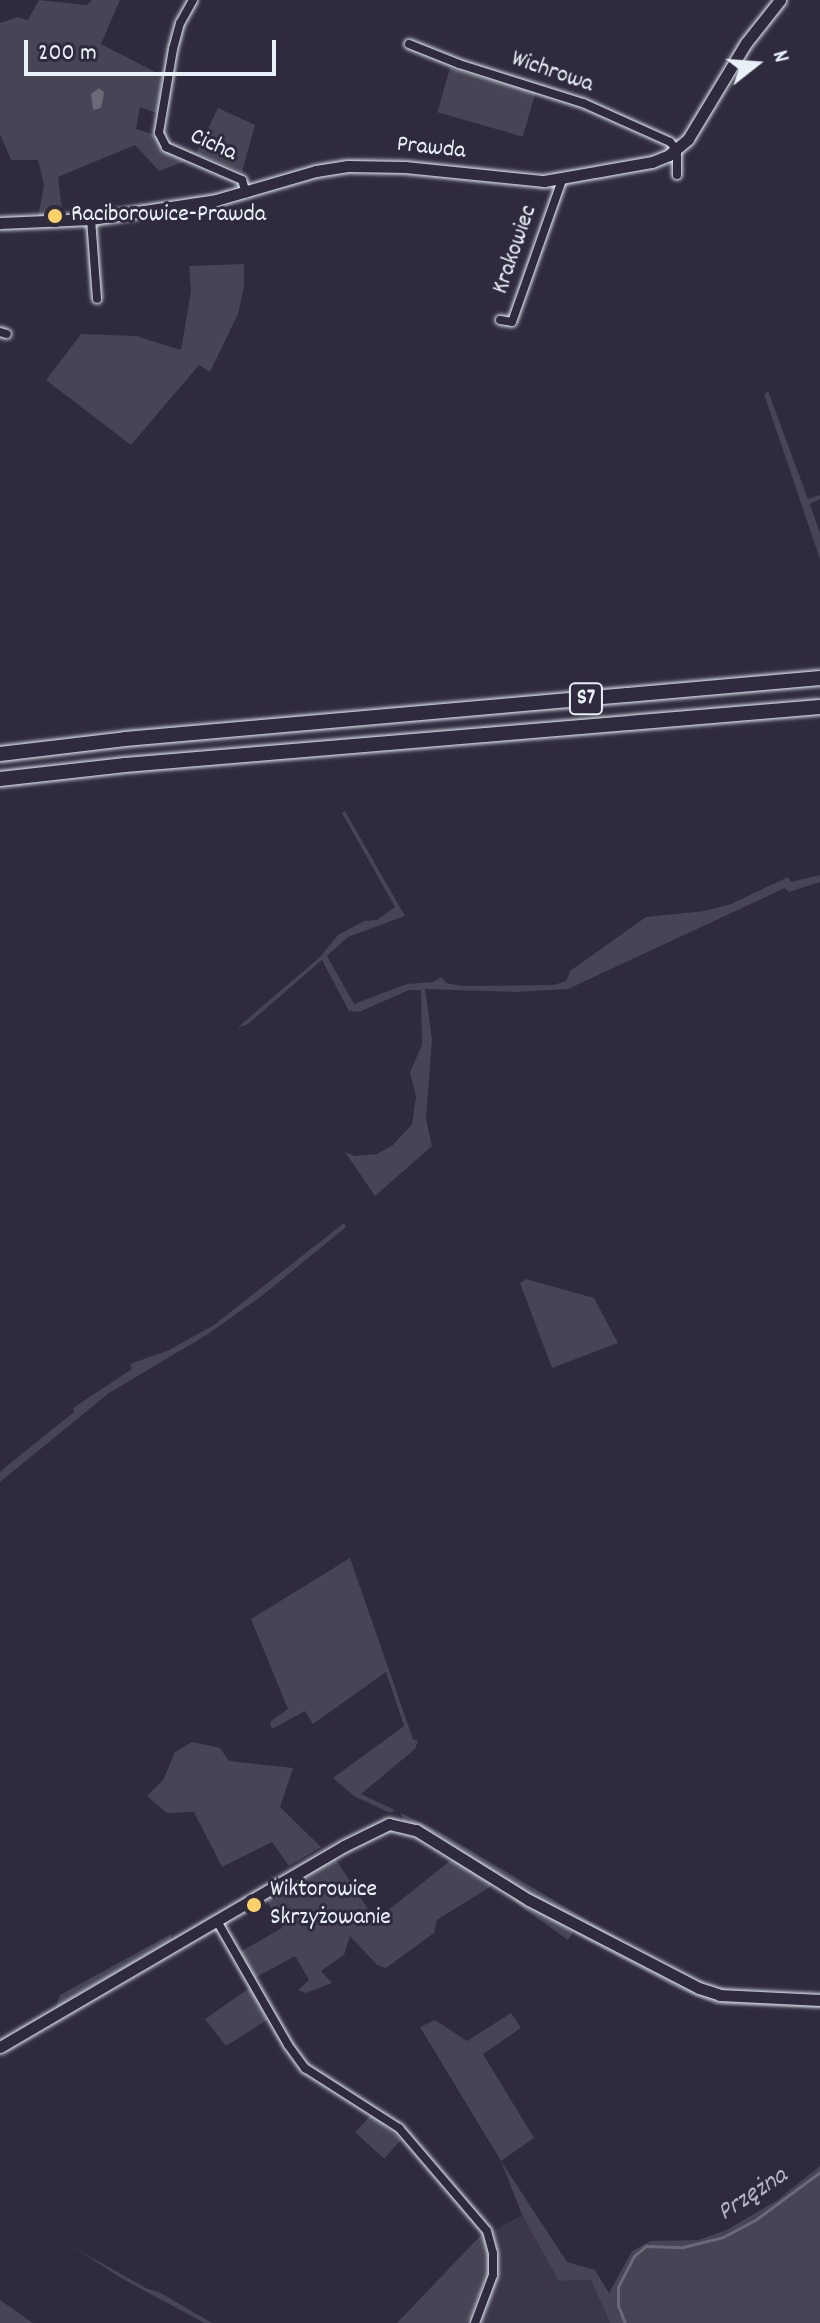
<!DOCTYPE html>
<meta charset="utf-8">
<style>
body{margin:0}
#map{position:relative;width:820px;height:2323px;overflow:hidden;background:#2f2a3d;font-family:Dekko,sans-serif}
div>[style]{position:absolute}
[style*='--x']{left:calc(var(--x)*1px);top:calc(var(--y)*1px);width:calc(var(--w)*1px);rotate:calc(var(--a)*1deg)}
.built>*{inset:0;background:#3b3749}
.green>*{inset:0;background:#464455;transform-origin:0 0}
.water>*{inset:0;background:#696978}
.stream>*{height:3px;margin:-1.5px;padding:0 1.5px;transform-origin:1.5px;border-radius:1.5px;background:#696978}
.roads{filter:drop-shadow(0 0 2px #e8f1f8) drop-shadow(0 0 2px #e8f1f8)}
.street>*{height:8px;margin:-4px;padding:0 4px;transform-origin:4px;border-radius:4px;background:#2f2a3d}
.secondary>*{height:11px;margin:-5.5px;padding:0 5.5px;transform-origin:5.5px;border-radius:5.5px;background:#2f2a3d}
.highway>*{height:14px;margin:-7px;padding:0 7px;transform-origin:7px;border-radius:7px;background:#2f2a3d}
.dots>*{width:22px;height:22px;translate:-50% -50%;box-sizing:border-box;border:4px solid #2f2a3d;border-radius:50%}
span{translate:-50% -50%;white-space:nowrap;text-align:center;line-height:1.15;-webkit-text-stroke:6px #2f2a3d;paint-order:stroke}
.shield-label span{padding:2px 6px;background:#2f2a3d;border:2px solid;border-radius:6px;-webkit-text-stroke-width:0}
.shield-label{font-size:22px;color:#e8f1f8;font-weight:700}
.street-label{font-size:24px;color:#e8f1f8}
.poi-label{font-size:24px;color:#e8f1f8}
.left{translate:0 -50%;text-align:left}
.water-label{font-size:26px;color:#afb4be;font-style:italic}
.north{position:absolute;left:716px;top:24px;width:80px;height:80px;-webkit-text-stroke:6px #2f2a3d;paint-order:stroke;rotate:73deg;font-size:22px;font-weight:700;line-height:32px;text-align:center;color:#e8f1f8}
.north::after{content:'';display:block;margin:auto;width:28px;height:36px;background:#e8f1f8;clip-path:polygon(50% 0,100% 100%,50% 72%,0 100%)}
.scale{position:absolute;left:24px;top:40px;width:252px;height:36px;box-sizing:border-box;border:4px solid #e8f1f8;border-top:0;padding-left:10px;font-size:24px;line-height:28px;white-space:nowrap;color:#e8f1f8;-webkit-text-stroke:6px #2f2a3d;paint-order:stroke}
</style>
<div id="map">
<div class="built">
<i style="clip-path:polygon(522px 2215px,559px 2281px,591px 2280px,610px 2323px,481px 2323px,500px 2265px,494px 2231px)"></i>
</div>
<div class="green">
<i style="clip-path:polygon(39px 0,87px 5px,92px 0,120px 0,101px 44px,163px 76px,157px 113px,140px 107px,136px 129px,156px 135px,166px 151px,186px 161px,159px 171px,135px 145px,58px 177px,63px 216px,38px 217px,44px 185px,38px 160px,11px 160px,0 134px,0 23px,18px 17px,28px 20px)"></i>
<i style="left:450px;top:68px;width:89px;height:46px;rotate:16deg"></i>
<i style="clip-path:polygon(218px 108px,255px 125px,242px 172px,196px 153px)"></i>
<i style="clip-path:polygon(244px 264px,244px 287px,238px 314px,210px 372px,199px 365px,131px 445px,46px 380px,81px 334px,136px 336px,181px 350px,191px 291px,189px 266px)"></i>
<i style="clip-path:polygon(768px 391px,808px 499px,820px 495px,820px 499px,810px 504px,820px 533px,820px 559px,764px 394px)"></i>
<i style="clip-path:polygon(345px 811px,405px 916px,348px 937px,327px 956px,354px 1004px,407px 984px,433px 982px,442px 977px,446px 983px,461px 986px,554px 985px,566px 981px,570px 971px,646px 917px,705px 911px,731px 904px,788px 877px,791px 882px,820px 875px,820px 882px,789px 892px,785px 888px,568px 989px,514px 992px,425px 989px,432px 1039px,426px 1119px,432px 1146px,375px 1196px,345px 1152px,355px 1156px,377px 1154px,393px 1145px,412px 1124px,416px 1097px,410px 1072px,422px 1045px,421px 990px,409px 990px,359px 1012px,349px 1011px,322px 960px,248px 1024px,237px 1028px,320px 957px,338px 935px,364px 921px,377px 920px,395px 907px,342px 813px)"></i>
<i style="clip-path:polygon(344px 1223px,346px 1227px,263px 1295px,205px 1336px,109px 1393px,0 1482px,0 1472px,8px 1465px,74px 1412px,73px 1408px,132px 1369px,130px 1364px,169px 1350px,214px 1325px)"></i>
<i style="clip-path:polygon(526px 1279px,594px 1298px,618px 1343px,552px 1368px,520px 1283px)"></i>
<i style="clip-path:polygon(350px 1558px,413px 1739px,418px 1741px,415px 1749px,361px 1794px,395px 1810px,390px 1813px,354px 1796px,333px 1778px,404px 1726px,386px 1672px,313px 1724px,305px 1711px,272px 1729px,270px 1722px,288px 1709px,251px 1619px)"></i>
<i style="clip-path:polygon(192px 1742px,220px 1748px,229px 1761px,293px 1768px,280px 1807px,321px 1847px,289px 1866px,272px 1842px,222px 1867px,194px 1812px,167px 1813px,147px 1796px,163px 1780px,175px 1752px)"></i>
<i style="clip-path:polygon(401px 1813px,438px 1831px,617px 1938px,616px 1942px,524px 1892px,436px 1834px,403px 1820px)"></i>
<i style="clip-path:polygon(455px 1857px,496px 1883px,437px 1920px,434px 1933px,386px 1968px,377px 1965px,350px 1936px,344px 1955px,321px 1971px,332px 1983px,306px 1993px,298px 1990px,309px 1980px,295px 1956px,255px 1978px,240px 1952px,282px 1928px,265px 1897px,335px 1858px,368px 1909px,382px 1915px)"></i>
<i style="clip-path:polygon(503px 1889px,697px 1993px,820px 2003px,820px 2008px,716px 2005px,672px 1986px,573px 1932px,568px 1940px,520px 1906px)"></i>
<i style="clip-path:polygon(171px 1934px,171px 1940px,56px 2007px,60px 1995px)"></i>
<i style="clip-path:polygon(251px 1987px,267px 2020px,226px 2046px,205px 2019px)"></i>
<i style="clip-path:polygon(511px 2013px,521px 2028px,483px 2054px,534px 2138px,501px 2161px,567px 2262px,595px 2270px,609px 2293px,632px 2251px,651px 2241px,698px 2240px,727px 2230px,776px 2201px,820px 2166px,820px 2323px,610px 2323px,591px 2280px,559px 2281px,522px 2215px,501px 2161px,420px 2027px,435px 2020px,467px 2041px)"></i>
<i style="left:372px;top:2114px;width:39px;height:25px;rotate:42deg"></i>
<i style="clip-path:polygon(52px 2233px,85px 2254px,148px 2289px,159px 2292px,212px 2323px,204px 2323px,121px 2278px)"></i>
<i style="clip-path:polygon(482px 2234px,489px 2247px,488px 2274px,467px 2323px,397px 2323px)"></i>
<i style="clip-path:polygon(0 2300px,33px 2323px,0 2323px)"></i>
</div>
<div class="water">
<i style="clip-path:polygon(99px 88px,104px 92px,103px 99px,101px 108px,93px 110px,91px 94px)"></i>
</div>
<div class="stream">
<i style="--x:625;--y:2323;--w:18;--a:-112"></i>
<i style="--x:618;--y:2306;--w:19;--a:-90"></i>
<i style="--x:618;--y:2287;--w:35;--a:-63"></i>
<i style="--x:634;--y:2256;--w:16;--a:-40"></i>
<i style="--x:646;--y:2246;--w:37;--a:2"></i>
<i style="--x:683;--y:2247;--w:41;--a:-14"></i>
<i style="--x:723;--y:2237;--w:40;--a:-28"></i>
<i style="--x:758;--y:2218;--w:77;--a:-36.6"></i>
</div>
<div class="roads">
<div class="street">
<i style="--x:193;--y:0;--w:26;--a:119"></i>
<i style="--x:180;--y:23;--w:27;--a:105"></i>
<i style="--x:173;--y:49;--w:85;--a:99.5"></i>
<i style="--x:159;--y:133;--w:16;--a:63"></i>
<i style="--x:166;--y:147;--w:83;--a:23.5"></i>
<i style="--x:242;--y:180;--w:14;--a:73"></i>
<i style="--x:409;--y:44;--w:54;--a:21.8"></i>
<i style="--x:459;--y:64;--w:130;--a:17.5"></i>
<i style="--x:583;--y:103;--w:95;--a:24.1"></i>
<i style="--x:670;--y:142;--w:11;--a:49"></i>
<i style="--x:677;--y:150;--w:25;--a:90"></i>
<i style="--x:91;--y:219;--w:80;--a:85.7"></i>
<i style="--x:500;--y:320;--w:12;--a:9"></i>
<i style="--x:512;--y:322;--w:151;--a:-70.6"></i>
<i style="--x:0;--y:332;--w:7;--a:16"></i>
<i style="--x:217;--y:1921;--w:143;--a:60.2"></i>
<i style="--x:288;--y:2045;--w:29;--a:54"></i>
<i style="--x:305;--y:2068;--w:112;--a:32.6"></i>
<i style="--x:399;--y:2128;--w:135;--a:49.5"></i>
<i style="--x:487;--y:2231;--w:23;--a:75"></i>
<i style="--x:493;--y:2253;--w:22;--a:90"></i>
<i style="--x:493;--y:2275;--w:51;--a:110.6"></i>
</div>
<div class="secondary">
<i style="--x:0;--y:223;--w:91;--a:-2.5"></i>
<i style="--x:91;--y:219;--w:126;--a:-8.6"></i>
<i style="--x:216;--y:200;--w:104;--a:-16.2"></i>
<i style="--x:316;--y:171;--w:32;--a:-9"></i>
<i style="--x:348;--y:166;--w:57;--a:1"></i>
<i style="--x:405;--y:167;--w:140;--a:5.8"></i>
<i style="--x:544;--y:181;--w:110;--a:-10"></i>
<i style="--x:652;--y:162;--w:18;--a:-22"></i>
<i style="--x:669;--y:155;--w:25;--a:-40"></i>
<i style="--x:688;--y:139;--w:112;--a:-58.9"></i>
<i style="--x:746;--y:43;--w:55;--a:-51.7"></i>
<i style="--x:0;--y:2047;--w:398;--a:-30.3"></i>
<i style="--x:344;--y:1846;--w:50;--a:-26.1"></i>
<i style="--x:389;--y:1824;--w:28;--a:13"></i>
<i style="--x:416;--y:1830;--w:133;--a:31.8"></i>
<i style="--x:529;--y:1900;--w:191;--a:27.4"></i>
<i style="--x:699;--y:1988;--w:22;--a:18"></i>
<i style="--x:720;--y:1995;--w:100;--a:2.9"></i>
</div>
<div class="highway">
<i style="--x:0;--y:754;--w:126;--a:-6.8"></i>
<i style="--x:125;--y:739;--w:698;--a:-5.02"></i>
<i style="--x:0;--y:779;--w:126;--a:-6.4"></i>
<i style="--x:125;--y:765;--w:697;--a:-4.77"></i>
</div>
</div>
<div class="dots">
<i style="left:55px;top:216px;background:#ffd166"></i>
<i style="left:254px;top:1905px;background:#ffd166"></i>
</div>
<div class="shield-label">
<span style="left:586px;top:699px">S7</span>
</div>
<div class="street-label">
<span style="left:552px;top:73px;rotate:19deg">Wichrowa</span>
<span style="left:213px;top:146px;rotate:24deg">Cicha</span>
<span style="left:431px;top:149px;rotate:6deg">Prawda</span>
<span style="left:516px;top:250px;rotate:-71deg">Krakowiec</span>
</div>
<div class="poi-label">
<span class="left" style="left:71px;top:216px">Raciborowice-Prawda</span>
<span class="left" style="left:270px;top:1905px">Wiktorowice<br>Skrzyżowanie</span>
</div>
<div class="water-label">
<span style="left:753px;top:2195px;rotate:-33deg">Przężna</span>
</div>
<div class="north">N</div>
<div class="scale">200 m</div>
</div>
